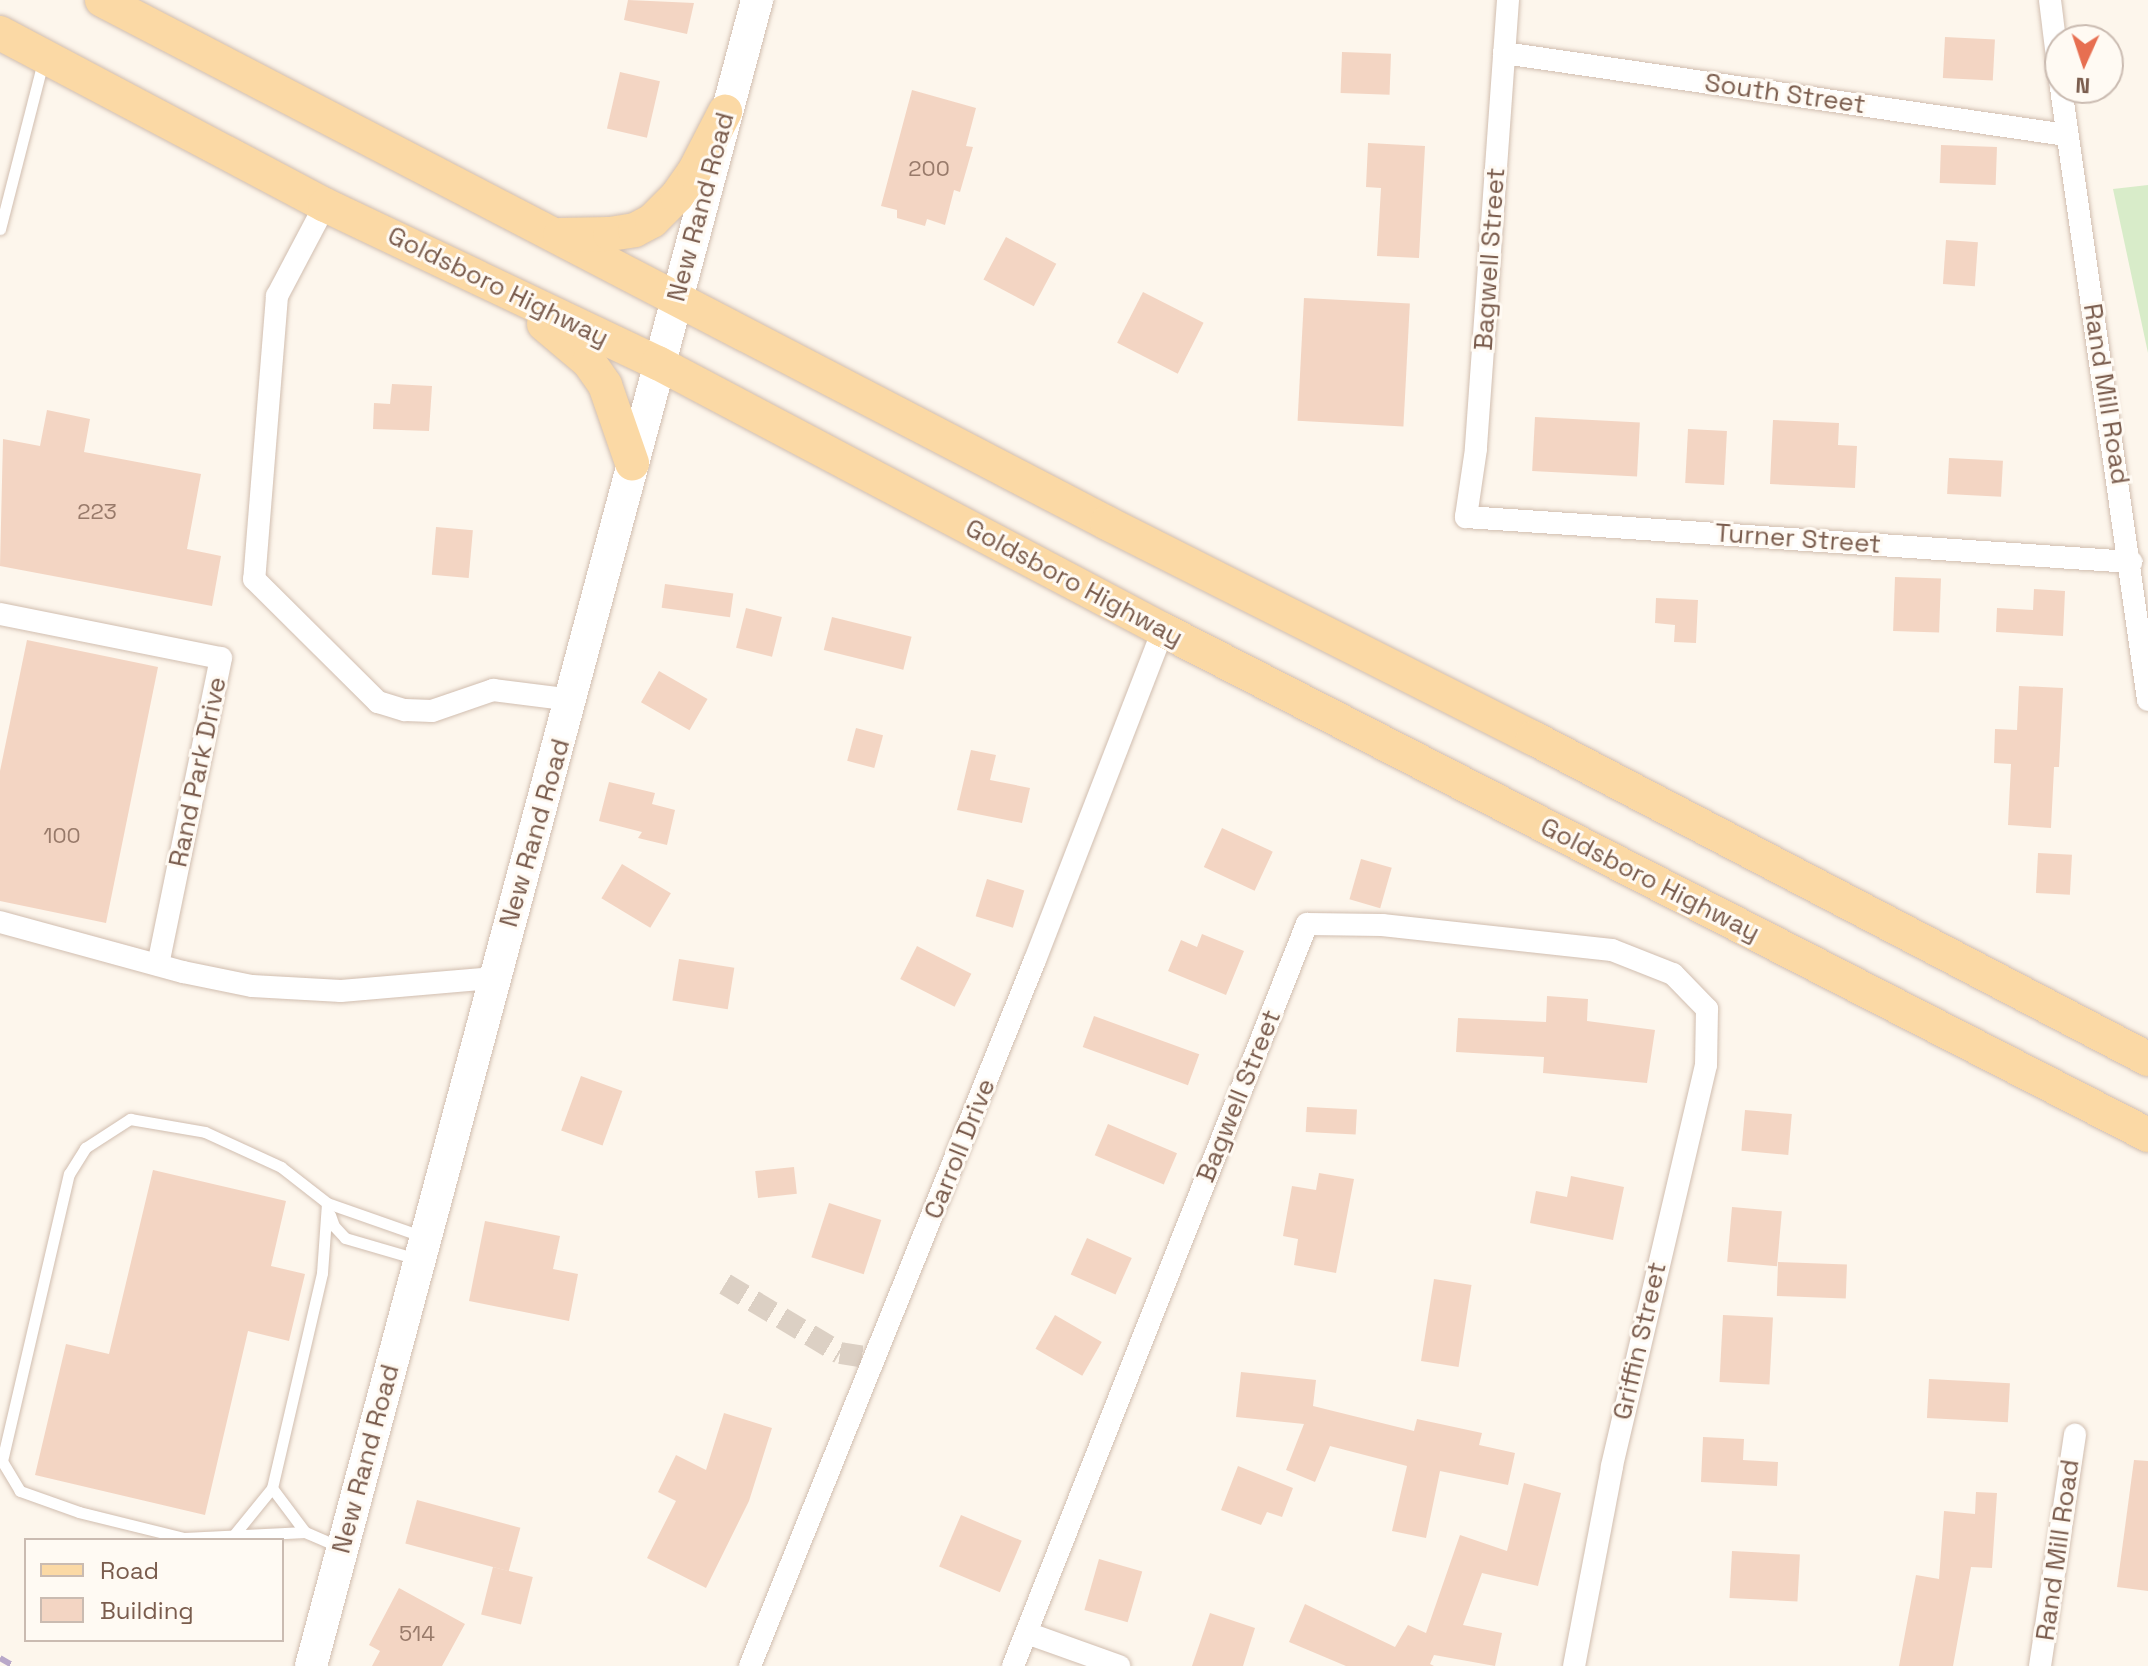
<!DOCTYPE html>
<style>
body{margin:0}
#map{position:relative;width:2148px;height:1666px;overflow:hidden;background:#fdf6ec;font-family:"Space Grotesk",sans-serif}
div>[style]{position:absolute}
[style*='--x']{left:calc(var(--x)*1px);top:calc(var(--y)*1px);width:calc(var(--w)*1px);rotate:calc(var(--a)*1deg)}
.green>*{inset:0;background:#d8ecc9}
.building>*{inset:0;background:#f3d5c3;transform-origin:0 0}
.street-tunnel>*{height:22px;margin-top:-11px;transform-origin:0;background:repeating-linear-gradient(90deg,#dcd0c4 0 22px,transparent 0 33px)}
.roads{filter:drop-shadow(0 0 2px #d1beb0) drop-shadow(0 0 2px #d1beb0)}
.lane>*{height:11px;margin:-5.5px;padding:0 5.5px;transform-origin:5.5px;border-radius:5.5px;background:#fff}
.street>*{height:22px;margin:-11px;padding:0 11px;transform-origin:11px;border-radius:11px;background:#fff}
.secondary>*{height:32px;margin:-16px;padding:0 16px;transform-origin:16px;border-radius:16px;background:#fff}
.primary>*{height:34px;margin:-17px;padding:0 17px;transform-origin:17px;border-radius:17px;background:#fbd9a5}
.rail>*{height:6px;margin-top:-3px;transform-origin:0;background:repeating-linear-gradient(90deg,#b9a8c9 0 12px,transparent 0 20px)}
span{translate:-50% -50%;white-space:nowrap;text-align:center;line-height:1.15;-webkit-text-stroke:6px #fffaf3;paint-order:stroke}
.number-label{font-size:22px;color:#987a6a}
.number-label span{-webkit-text-stroke-width:0}
.street-label{font-size:26px;color:#7a5c4d}
.legend{position:absolute;left:24px;top:1538px;width:260px;height:104px;box-sizing:border-box;background:#fffaf3;border:2px solid #cabbb1;margin:0;padding:10px 14px;list-style:none;font-size:24px;color:#7a5c4d}
.legend li{display:flex;align-items:center;gap:16px;height:40px}
.legend b{width:40px;border:2px solid #cabbb1}
.north{position:absolute;left:2044px;top:24px;width:80px;height:80px;box-sizing:border-box;background:#fffaf3;border:2px solid #cabbb1;border-radius:50%;rotate:183deg;font-size:22px;font-weight:700;line-height:32px;text-align:center;color:#7a5c4d}
.north::after{content:'';display:block;margin:auto;width:28px;height:36px;background:#e76f51;clip-path:polygon(50% 0,100% 100%,50% 72%,0 100%)}
</style>
<div id="map">
<div class="green">
<i style="clip-path:polygon(2148px 185px,2148px 353px,2113px 189px)"></i>
</div>
<div class="building">
<i style="clip-path:polygon(628px 0,694px 3px,687px 34px,624px 20px)"></i>
<i style="left:1945px;top:37px;width:50px;height:41px;rotate:3deg"></i>
<i style="left:1342px;top:52px;width:49px;height:41px;rotate:2deg"></i>
<i style="left:620px;top:72px;width:41px;height:58px;rotate:13deg"></i>
<i style="clip-path:polygon(912px 90px,976px 108px,966px 146px,973px 147px,960px 192px,954px 190px,945px 225px,927px 219px,925px 226px,897px 218px,897px 210px,881px 206px)"></i>
<i style="clip-path:polygon(1368px 143px,1425px 146px,1419px 258px,1377px 256px,1381px 188px,1366px 187px)"></i>
<i style="left:1941px;top:145px;width:56px;height:38px;rotate:2deg"></i>
<i style="left:1006px;top:237px;width:57px;height:48px;rotate:28deg"></i>
<i style="left:1946px;top:240px;width:32px;height:44px;rotate:4deg"></i>
<i style="left:1143px;top:292px;width:68px;height:57px;rotate:27deg"></i>
<i style="left:1304px;top:298px;width:106px;height:123px;rotate:3deg"></i>
<i style="clip-path:polygon(392px 384px,432px 386px,429px 431px,373px 429px,374px 403px,390px 404px)"></i>
<i style="clip-path:polygon(47px 410px,90px 419px,84px 452px,201px 474px,187px 549px,221px 556px,212px 606px,0 566px,3px 439px,40px 446px)"></i>
<i style="left:1535px;top:417px;width:105px;height:54px;rotate:3deg"></i>
<i style="clip-path:polygon(1773px 420px,1839px 423px,1838px 445px,1857px 446px,1855px 488px,1770px 484px)"></i>
<i style="left:1688px;top:429px;width:39px;height:54px;rotate:3deg"></i>
<i style="left:1949px;top:458px;width:54px;height:36px;rotate:3deg"></i>
<i style="left:436px;top:527px;width:37px;height:48px;rotate:5deg"></i>
<i style="left:1895px;top:577px;width:46px;height:54px;rotate:2deg"></i>
<i style="left:665px;top:584px;width:69px;height:24px;rotate:8deg"></i>
<i style="clip-path:polygon(2034px 589px,2065px 591px,2063px 636px,1996px 632px,1997px 608px,2033px 610px)"></i>
<i style="clip-path:polygon(1656px 598px,1698px 600px,1696px 643px,1674px 642px,1675px 625px,1655px 623px)"></i>
<i style="left:746px;top:608px;width:37px;height:41px;rotate:14deg"></i>
<i style="left:832px;top:617px;width:82px;height:34px;rotate:14deg"></i>
<i style="clip-path:polygon(27px 640px,158px 667px,106px 923px,0 901px,0 771px)"></i>
<i style="left:659px;top:671px;width:56px;height:36px;rotate:30deg"></i>
<i style="clip-path:polygon(2019px 686px,2063px 688px,2059px 767px,2054px 767px,2051px 828px,2008px 825px,2011px 764px,1994px 763px,1995px 729px,2017px 730px)"></i>
<i style="left:856px;top:728px;width:28px;height:34px;rotate:15deg"></i>
<i style="clip-path:polygon(971px 750px,996px 755px,990px 780px,1030px 788px,1022px 823px,957px 810px)"></i>
<i style="clip-path:polygon(609px 782px,655px 793px,652px 804px,675px 810px,667px 845px,638px 838px,642px 832px,599px 821px)"></i>
<i style="left:1222px;top:828px;width:56px;height:43px;rotate:25deg"></i>
<i style="left:2038px;top:853px;width:34px;height:40px;rotate:3deg"></i>
<i style="left:1361px;top:859px;width:32px;height:42px;rotate:16deg"></i>
<i style="left:622px;top:864px;width:57px;height:40px;rotate:31deg"></i>
<i style="left:987px;top:879px;width:39px;height:39px;rotate:17deg"></i>
<i style="clip-path:polygon(1202px 934px,1244px 951px,1226px 995px,1168px 971px,1181px 940px,1197px 947px)"></i>
<i style="left:917px;top:946px;width:61px;height:37px;rotate:27deg"></i>
<i style="left:679px;top:959px;width:56px;height:42px;rotate:9deg"></i>
<i style="clip-path:polygon(1547px 996px,1588px 999px,1587px 1021px,1655px 1030px,1647px 1083px,1543px 1073px,1544px 1057px,1456px 1052px,1458px 1018px,1546px 1022px)"></i>
<i style="left:1094px;top:1016px;width:112px;height:33px;rotate:20deg"></i>
<i style="left:581px;top:1076px;width:44px;height:58px;rotate:20deg"></i>
<i style="left:1307px;top:1107px;width:50px;height:25px;rotate:3deg"></i>
<i style="left:1745px;top:1110px;width:47px;height:41px;rotate:5deg"></i>
<i style="left:1108px;top:1124px;width:75px;height:34px;rotate:23deg"></i>
<i style="left:794px;top:1167px;width:27px;height:39px;rotate:84deg"></i>
<i style="clip-path:polygon(153px 1170px,286px 1201px,271px 1266px,305px 1274px,289px 1341px,248px 1331px,205px 1515px,35px 1475px,66px 1344px,109px 1354px)"></i>
<i style="clip-path:polygon(1319px 1173px,1354px 1179px,1336px 1273px,1294px 1265px,1298px 1239px,1283px 1236px,1292px 1186px,1316px 1190px)"></i>
<i style="clip-path:polygon(1571px 1176px,1624px 1187px,1613px 1240px,1530px 1223px,1536px 1191px,1567px 1197px)"></i>
<i style="left:829px;top:1203px;width:55px;height:57px;rotate:18deg"></i>
<i style="left:1732px;top:1207px;width:50px;height:55px;rotate:5deg"></i>
<i style="clip-path:polygon(485px 1221px,560px 1236px,553px 1269px,578px 1274px,569px 1321px,469px 1301px)"></i>
<i style="left:1087px;top:1238px;width:49px;height:40px;rotate:24deg"></i>
<i style="left:1778px;top:1262px;width:69px;height:34px;rotate:2deg"></i>
<i style="left:1434px;top:1279px;width:38px;height:83px;rotate:9deg"></i>
<i style="left:1055px;top:1315px;width:54px;height:39px;rotate:30deg"></i>
<i style="left:1723px;top:1315px;width:50px;height:67px;rotate:3deg"></i>
<i style="clip-path:polygon(1241px 1372px,1316px 1380px,1313px 1406px,1414px 1431px,1417px 1419px,1482px 1433px,1479px 1445px,1515px 1453px,1508px 1485px,1440px 1471px,1426px 1538px,1392px 1531px,1407px 1466px,1330px 1446px,1315px 1482px,1286px 1470px,1304px 1424px,1236px 1417px)"></i>
<i style="left:1929px;top:1379px;width:81px;height:39px;rotate:3deg"></i>
<i style="clip-path:polygon(724px 1413px,772px 1428px,749px 1501px,706px 1588px,647px 1558px,676px 1501px,658px 1492px,676px 1455px,706px 1470px)"></i>
<i style="clip-path:polygon(1703px 1437px,1744px 1439px,1743px 1460px,1778px 1462px,1777px 1486px,1701px 1482px)"></i>
<i style="clip-path:polygon(2134px 1460px,2148px 1461px,2148px 1591px,2117px 1587px)"></i>
<i style="clip-path:polygon(1238px 1466px,1293px 1488px,1282px 1517px,1267px 1512px,1261px 1525px,1221px 1510px)"></i>
<i style="clip-path:polygon(1524px 1483px,1561px 1493px,1538px 1586px,1482px 1573px,1463px 1625px,1502px 1633px,1495px 1666px,1434px 1655px,1430px 1664px,1434px 1666px,1346px 1666px,1289px 1642px,1305px 1604px,1395px 1647px,1408px 1625px,1426px 1633px,1460px 1535px,1507px 1551px)"></i>
<i style="clip-path:polygon(1976px 1492px,1997px 1493px,1992px 1568px,1971px 1567px,1953px 1666px,1899px 1666px,1916px 1575px,1939px 1579px,1944px 1511px,1975px 1514px)"></i>
<i style="left:417px;top:1500px;width:107px;height:45px;rotate:15deg"></i>
<i style="left:961px;top:1515px;width:66px;height:56px;rotate:23deg"></i>
<i style="left:1732px;top:1551px;width:68px;height:47px;rotate:3deg"></i>
<i style="left:1099px;top:1559px;width:45px;height:53px;rotate:16deg"></i>
<i style="left:493px;top:1567px;width:41px;height:49px;rotate:14deg"></i>
<i style="clip-path:polygon(399px 1588px,465px 1624px,442px 1666px,372px 1666px,380px 1651px,369px 1645px)"></i>
<i style="clip-path:polygon(1210px 1613px,1255px 1628px,1243px 1666px,1192px 1666px)"></i>
</div>
<div class="street-tunnel">
<i style="--x:725;--y:1284;--w:134;--a:31"></i>
<i style="--x:840;--y:1353;--w:36;--a:9"></i>
</div>
<div class="roads">
<div class="lane">
<i style="--x:0;--y:229;--w:173;--a:-75.6"></i>
<i style="--x:330;--y:1215;--w:12;--a:70"></i>
<i style="--x:334;--y:1226;--w:16;--a:47"></i>
<i style="--x:345;--y:1238;--w:75;--a:16.3"></i>
<i style="--x:272;--y:1488;--w:55;--a:53.1"></i>
<i style="--x:233;--y:1536;--w:62;--a:-50.9"></i>
<i style="--x:272;--y:1488;--w:221;--a:-76.9"></i>
<i style="--x:322;--y:1273;--w:70;--a:-85.9"></i>
<i style="--x:342;--y:1548;--w:40;--a:-156.6"></i>
<i style="--x:305;--y:1532;--w:121;--a:177.2"></i>
<i style="--x:184;--y:1538;--w:108;--a:-166.1"></i>
<i style="--x:79;--y:1512;--w:63;--a:-160.4"></i>
<i style="--x:20;--y:1491;--w:35;--a:-121"></i>
<i style="--x:2;--y:1461;--w:295;--a:-76.9"></i>
<i style="--x:69;--y:1174;--w:31;--a:-58"></i>
<i style="--x:85;--y:1148;--w:54;--a:-32.8"></i>
<i style="--x:130;--y:1119;--w:76;--a:9.8"></i>
<i style="--x:205;--y:1132;--w:84;--a:24.7"></i>
<i style="--x:281;--y:1167;--w:58;--a:38"></i>
<i style="--x:327;--y:1203;--w:103;--a:19.3"></i>
</div>
<div class="street">
<i style="--x:1508;--y:0;--w:450;--a:94.1"></i>
<i style="--x:1476;--y:449;--w:69;--a:98.4"></i>
<i style="--x:1466;--y:517;--w:667;--a:3.87"></i>
<i style="--x:2050;--y:0;--w:82;--a:83"></i>
<i style="--x:1504;--y:53;--w:568;--a:8.3"></i>
<i style="--x:2061;--y:88;--w:618;--a:81.91"></i>
<i style="--x:325;--y:205;--w:103;--a:117.8"></i>
<i style="--x:277;--y:296;--w:284;--a:94.6"></i>
<i style="--x:254;--y:579;--w:175;--a:44.8"></i>
<i style="--x:378;--y:702;--w:28;--a:17"></i>
<i style="--x:405;--y:710;--w:27;--a:2"></i>
<i style="--x:432;--y:711;--w:65;--a:-19"></i>
<i style="--x:493;--y:690;--w:80;--a:7.2"></i>
<i style="--x:0;--y:614;--w:225;--a:11.3"></i>
<i style="--x:221;--y:658;--w:313;--a:101.6"></i>
<i style="--x:0;--y:922;--w:190;--a:15.3"></i>
<i style="--x:183;--y:972;--w:70;--a:11.5"></i>
<i style="--x:252;--y:986;--w:89;--a:3.2"></i>
<i style="--x:341;--y:991;--w:154;--a:-4.9"></i>
<i style="--x:1027;--y:1633;--w:98;--a:19.7"></i>
<i style="--x:750;--y:1666;--w:761;--a:-68.02"></i>
<i style="--x:1035;--y:960;--w:354;--a:-68.8"></i>
<i style="--x:1013;--y:1666;--w:798;--a:-68.39"></i>
<i style="--x:1307;--y:924;--w:75;--a:0.8"></i>
<i style="--x:1382;--y:925;--w:231;--a:6.2"></i>
<i style="--x:1612;--y:950;--w:66;--a:21.5"></i>
<i style="--x:1673;--y:974;--w:49;--a:45.8"></i>
<i style="--x:1707;--y:1009;--w:56;--a:91"></i>
<i style="--x:1706;--y:1065;--w:413;--a:103.2"></i>
<i style="--x:1612;--y:1467;--w:203;--a:100.8"></i>
<i style="--x:2040;--y:1666;--w:234;--a:-81.4"></i>
</div>
<div class="secondary">
<i style="--x:311;--y:1666;--w:1725;--a:-75.01"></i>
</div>
<div class="primary">
<i style="--x:102;--y:0;--w:1133;--a:27.49"></i>
<i style="--x:1107;--y:523;--w:477;--a:26.8"></i>
<i style="--x:1533;--y:738;--w:694;--a:27.56"></i>
<i style="--x:0;--y:33;--w:368;--a:27.9"></i>
<i style="--x:325;--y:205;--w:369;--a:25.4"></i>
<i style="--x:658;--y:363;--w:571;--a:27.87"></i>
<i style="--x:1163;--y:630;--w:1107;--a:27.14"></i>
<i style="--x:560;--y:235;--w:50;--a:-1.1"></i>
<i style="--x:610;--y:234;--w:25;--a:-9"></i>
<i style="--x:635;--y:230;--w:19;--a:-28"></i>
<i style="--x:652;--y:221;--w:35;--a:-45"></i>
<i style="--x:677;--y:196;--w:29;--a:-55"></i>
<i style="--x:694;--y:172;--w:68;--a:-62.7"></i>
<i style="--x:544;--y:324;--w:59;--a:40.2"></i>
<i style="--x:589;--y:362;--w:28;--a:55"></i>
<i style="--x:605;--y:385;--w:83;--a:70.9"></i>
</div>
</div>
<div class="rail">
<i style="--x:0;--y:1658;--w:16;--a:30"></i>
</div>
<div class="number-label">
<span style="left:929px;top:169px">200</span>
<span style="left:97px;top:512px">223</span>
<span style="left:62px;top:836px">100</span>
<span style="left:417px;top:1634px">514</span>
</div>
<div class="street-label">
<span style="left:1785px;top:94px;rotate:8deg">South Street</span>
<span style="left:701px;top:207px;rotate:-75deg">New Rand Road</span>
<span style="left:1490px;top:259px;rotate:-86deg">Bagwell Street</span>
<span style="left:498px;top:287px;rotate:26deg">Goldsboro Highway</span>
<span style="left:2106px;top:394px;rotate:81deg">Rand Mill Road</span>
<span style="left:1798px;top:539px;rotate:4deg">Turner Street</span>
<span style="left:1074px;top:583px;rotate:28deg">Goldsboro Highway</span>
<span style="left:198px;top:772px;rotate:-78deg">Rand Park Drive</span>
<span style="left:535px;top:833px;rotate:-74deg">New Rand Road</span>
<span style="left:1650px;top:880px;rotate:27deg">Goldsboro Highway</span>
<span style="left:1239px;top:1096px;rotate:-68deg">Bagwell Street</span>
<span style="left:960px;top:1149px;rotate:-68deg">Carroll Drive</span>
<span style="left:1640px;top:1341px;rotate:-77deg">Griffin Street</span>
<span style="left:366px;top:1459px;rotate:-75deg">New Rand Road</span>
<span style="left:2058px;top:1550px;rotate:-82deg">Rand Mill Road</span>
</div>
<ul class="legend">
<li><b style="height:10px;background:#fbd9a5"></b>Road</li>
<li><b style="height:22px;background:#f3d5c3"></b>Building</li>
</ul>
<div class="north">N</div>
</div>
